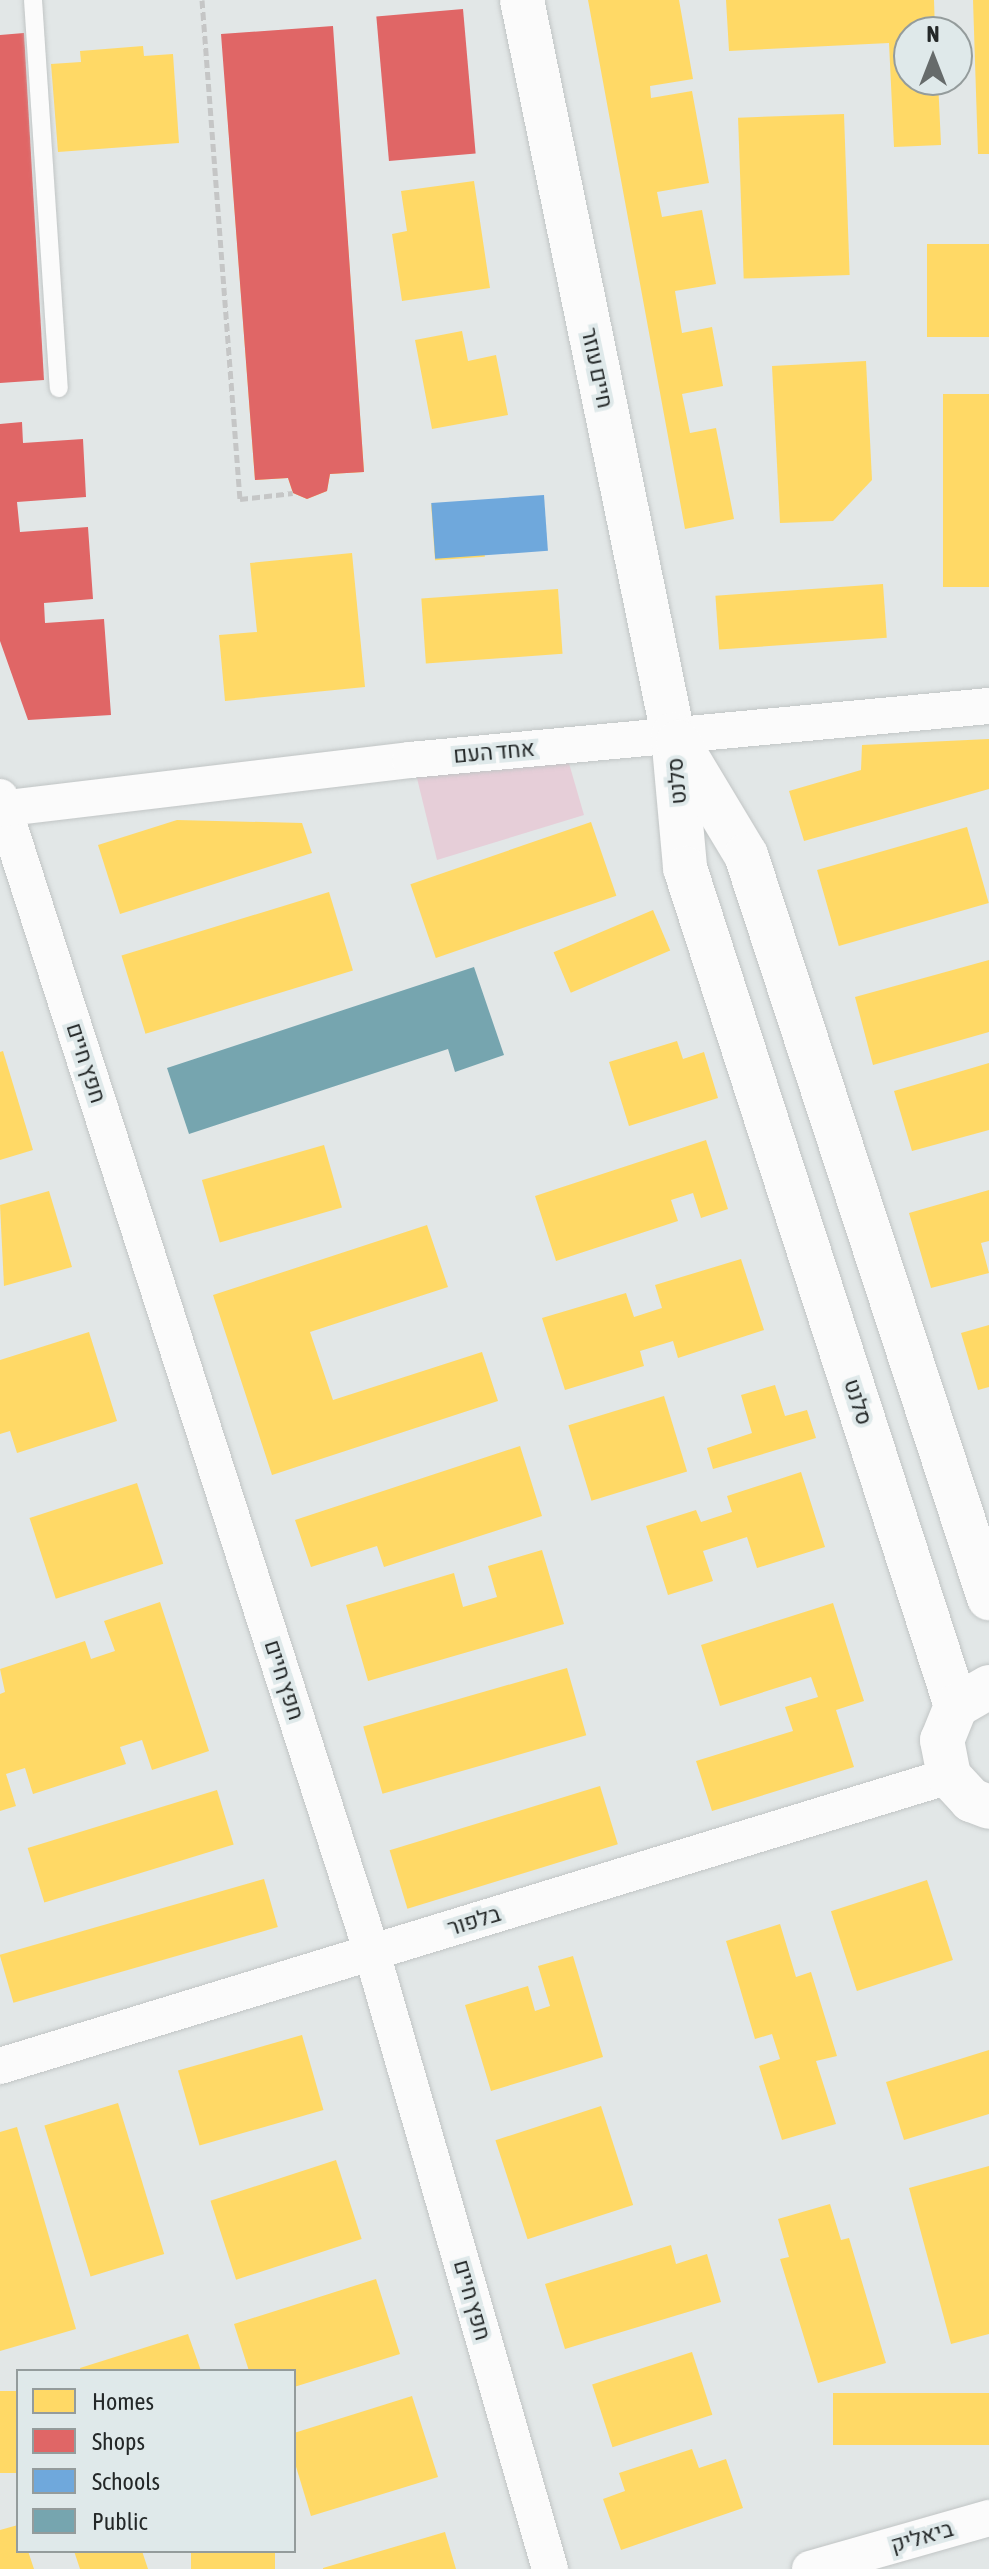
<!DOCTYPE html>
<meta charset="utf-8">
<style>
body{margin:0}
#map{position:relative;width:989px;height:2569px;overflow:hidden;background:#e2e7e7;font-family:"Asap Condensed",Heebo,sans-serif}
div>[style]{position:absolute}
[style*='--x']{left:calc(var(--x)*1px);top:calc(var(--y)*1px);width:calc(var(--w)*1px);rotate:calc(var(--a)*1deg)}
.green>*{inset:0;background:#e6ced8}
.homes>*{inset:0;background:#ffd966;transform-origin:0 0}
.shops>*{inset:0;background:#e06666;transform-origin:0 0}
.schools>*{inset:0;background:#6fa8dc;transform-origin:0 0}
.public>*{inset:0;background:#76a5af}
.path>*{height:5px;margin-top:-2.5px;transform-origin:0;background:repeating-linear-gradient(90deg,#c5c6c6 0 8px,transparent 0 12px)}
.roads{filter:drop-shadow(0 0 2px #c1c5c5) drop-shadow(0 0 2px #c1c5c5)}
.service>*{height:18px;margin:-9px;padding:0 9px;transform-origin:9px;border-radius:9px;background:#fbfbfb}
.minor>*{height:36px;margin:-18px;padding:0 18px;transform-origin:18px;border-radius:18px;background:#fbfbfb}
.tertiary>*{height:44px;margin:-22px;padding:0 22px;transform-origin:22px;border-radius:22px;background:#fbfbfb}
span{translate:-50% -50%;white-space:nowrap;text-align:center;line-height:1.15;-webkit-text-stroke:8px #dfe9ea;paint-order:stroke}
.street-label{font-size:22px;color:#242828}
.legend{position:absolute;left:16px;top:2369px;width:280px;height:184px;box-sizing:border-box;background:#dfe9ea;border:2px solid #949c9c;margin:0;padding:10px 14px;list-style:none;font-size:24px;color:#242828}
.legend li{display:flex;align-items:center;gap:16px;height:40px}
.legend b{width:40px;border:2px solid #949c9c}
.north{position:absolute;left:893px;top:16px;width:80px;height:80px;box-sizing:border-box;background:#dfe9ea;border:2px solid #949c9c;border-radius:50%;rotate:0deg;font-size:22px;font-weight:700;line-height:32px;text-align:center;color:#242828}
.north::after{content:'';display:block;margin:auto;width:28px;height:36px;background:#666b6b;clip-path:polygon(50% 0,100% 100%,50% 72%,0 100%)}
</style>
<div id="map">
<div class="green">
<i style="clip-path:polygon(566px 753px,584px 815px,437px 860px,415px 770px)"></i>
</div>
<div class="homes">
<i style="clip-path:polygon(588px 0,679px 0,693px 79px,650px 86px,651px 98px,692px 91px,709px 183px,657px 192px,662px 217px,702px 210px,716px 284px,675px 291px,682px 333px,712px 327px,723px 386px,682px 394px,690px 433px,716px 428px,734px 519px,685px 529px)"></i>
<i style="clip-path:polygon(726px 0,934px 0,935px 32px,909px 32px,909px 80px,938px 80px,941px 145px,894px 147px,889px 43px,729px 51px)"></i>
<i style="clip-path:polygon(973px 0,989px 0,989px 154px,978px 154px)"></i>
<i style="clip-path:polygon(143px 46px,144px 56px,173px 54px,179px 143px,58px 152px,51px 64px,81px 62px,80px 51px)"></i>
<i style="clip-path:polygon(336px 74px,364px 472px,330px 474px,327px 491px,307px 499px,293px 493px,288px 478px,255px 480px,225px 83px)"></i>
<i style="left:844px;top:114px;width:161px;height:106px;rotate:88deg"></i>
<i style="clip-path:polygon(474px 181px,490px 288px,402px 301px,392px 234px,407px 231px,401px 191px)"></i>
<i style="left:989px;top:244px;width:93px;height:62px;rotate:90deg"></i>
<i style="clip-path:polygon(462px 331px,468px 361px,496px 355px,508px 415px,432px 429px,415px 340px)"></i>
<i style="clip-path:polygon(866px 361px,872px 480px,833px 521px,780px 523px,772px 366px)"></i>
<i style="left:989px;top:394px;width:193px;height:46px;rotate:90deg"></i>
<i style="left:481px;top:501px;width:56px;height:50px;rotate:86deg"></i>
<i style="clip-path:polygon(352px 553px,365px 687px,225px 701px,219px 635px,257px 632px,250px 563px)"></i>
<i style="left:883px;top:584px;width:54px;height:168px;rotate:86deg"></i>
<i style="left:558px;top:589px;width:65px;height:137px;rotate:86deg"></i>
<i style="clip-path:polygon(989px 739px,989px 789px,804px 841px,789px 791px,861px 770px,862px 745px)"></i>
<i style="clip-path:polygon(177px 820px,302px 823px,312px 853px,120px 914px,98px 845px)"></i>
<i style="left:591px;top:822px;width:78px;height:191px;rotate:71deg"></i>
<i style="left:967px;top:827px;width:79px;height:156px;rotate:74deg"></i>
<i style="left:329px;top:892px;width:82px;height:217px;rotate:73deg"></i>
<i style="left:653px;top:910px;width:44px;height:108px;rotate:67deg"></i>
<i style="clip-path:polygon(989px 960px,989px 1032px,873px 1065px,855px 997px)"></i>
<i style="clip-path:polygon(677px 1041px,683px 1059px,704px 1052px,718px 1098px,629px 1126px,609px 1062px)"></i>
<i style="clip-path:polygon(3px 1051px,33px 1150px,0 1160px,0 1052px)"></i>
<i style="clip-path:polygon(989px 1063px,989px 1130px,912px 1151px,894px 1091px)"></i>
<i style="clip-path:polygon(706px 1140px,728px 1209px,701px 1218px,693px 1193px,671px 1200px,678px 1221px,556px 1261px,535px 1196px)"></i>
<i style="left:324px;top:1145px;width:65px;height:127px;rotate:74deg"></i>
<i style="clip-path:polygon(989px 1190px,989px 1241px,981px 1243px,989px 1273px,931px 1288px,909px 1213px)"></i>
<i style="clip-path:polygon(49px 1191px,72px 1267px,4px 1286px,0 1205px)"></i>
<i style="clip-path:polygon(427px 1225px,448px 1287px,310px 1332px,333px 1400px,482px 1352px,498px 1401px,272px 1475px,213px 1295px)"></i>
<i style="clip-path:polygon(741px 1259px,764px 1330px,678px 1358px,673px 1341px,640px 1351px,644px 1366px,565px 1390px,542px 1318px,626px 1293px,634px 1317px,662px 1308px,655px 1285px)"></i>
<i style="clip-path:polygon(989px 1325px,989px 1387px,978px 1390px,961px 1333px)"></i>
<i style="clip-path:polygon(89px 1332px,117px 1421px,17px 1453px,10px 1431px,0 1434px,0 1360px)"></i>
<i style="clip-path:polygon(775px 1385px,785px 1416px,807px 1410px,816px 1438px,713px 1469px,707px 1448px,752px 1433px,741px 1395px)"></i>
<i style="left:664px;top:1396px;width:79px;height:100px;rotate:73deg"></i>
<i style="clip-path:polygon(520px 1446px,542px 1516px,384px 1567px,377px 1546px,311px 1567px,295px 1520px)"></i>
<i style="clip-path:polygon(801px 1472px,825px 1547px,757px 1568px,747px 1537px,703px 1551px,713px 1581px,668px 1595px,646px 1526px,696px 1510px,701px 1522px,732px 1512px,727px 1496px)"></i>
<i style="left:137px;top:1483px;width:85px;height:113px;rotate:72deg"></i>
<i style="clip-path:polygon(542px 1550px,564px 1624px,368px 1681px,346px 1605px,454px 1573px,463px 1607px,497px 1597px,488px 1566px)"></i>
<i style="clip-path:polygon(160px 1602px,209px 1751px,152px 1770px,142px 1740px,120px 1747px,126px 1764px,33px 1794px,25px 1768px,6px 1774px,16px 1806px,0 1811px,0 1694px,5px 1692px,0 1669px,85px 1641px,91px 1659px,115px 1651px,104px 1621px)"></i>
<i style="clip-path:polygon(833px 1603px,864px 1701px,836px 1710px,854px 1767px,712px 1811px,696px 1761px,793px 1731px,785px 1707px,818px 1697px,811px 1677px,720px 1706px,701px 1645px)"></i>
<i style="left:567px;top:1668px;width:70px;height:212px;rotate:74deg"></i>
<i style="left:600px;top:1786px;width:61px;height:220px;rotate:73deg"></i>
<i style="left:217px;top:1790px;width:57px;height:198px;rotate:73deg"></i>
<i style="left:264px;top:1879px;width:50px;height:275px;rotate:74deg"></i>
<i style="left:927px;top:1880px;width:84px;height:101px;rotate:72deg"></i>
<i style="clip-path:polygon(780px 1924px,796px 1977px,811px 1972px,837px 2056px,816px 2061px,836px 2124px,782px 2140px,759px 2066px,780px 2059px,772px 2034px,755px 2039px,726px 1941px)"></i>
<i style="clip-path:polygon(573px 1956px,603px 2057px,491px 2091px,465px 2005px,528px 1986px,535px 2011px,550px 2006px,538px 1966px)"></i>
<i style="left:302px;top:2035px;width:78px;height:129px;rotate:74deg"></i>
<i style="clip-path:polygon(989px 2050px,989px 2114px,904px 2140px,886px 2082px)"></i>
<i style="left:118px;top:2103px;width:158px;height:77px;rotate:73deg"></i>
<i style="left:601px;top:2106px;width:104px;height:111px;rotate:72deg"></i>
<i style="clip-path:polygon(17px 2127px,76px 2329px,0 2351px,0 2132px)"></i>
<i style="left:336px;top:2160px;width:83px;height:132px;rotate:72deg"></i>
<i style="clip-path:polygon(989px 2166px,989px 2334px,951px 2344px,909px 2188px)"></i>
<i style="clip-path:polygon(830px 2204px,841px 2240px,849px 2238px,886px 2363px,818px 2383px,780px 2259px,789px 2257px,778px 2219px)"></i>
<i style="clip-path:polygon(671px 2245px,676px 2264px,707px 2254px,721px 2302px,565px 2349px,545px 2284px)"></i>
<i style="clip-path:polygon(376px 2279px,400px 2354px,294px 2387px,294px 2371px,249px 2371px,234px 2324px)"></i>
<i style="clip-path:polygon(188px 2334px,201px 2371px,81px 2371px,80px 2368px)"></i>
<i style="left:692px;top:2352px;width:66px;height:105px;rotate:72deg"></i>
<i style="left:18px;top:2391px;width:82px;height:19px;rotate:90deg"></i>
<i style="left:989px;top:2393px;width:52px;height:156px;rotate:90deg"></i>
<i style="clip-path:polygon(412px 2396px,438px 2477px,311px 2516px,294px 2460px,294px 2433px)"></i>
<i style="clip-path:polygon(692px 2449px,699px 2468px,726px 2459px,743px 2508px,621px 2550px,603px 2499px,625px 2491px,619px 2473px)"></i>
<i style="clip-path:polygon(18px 2525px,18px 2551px,28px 2551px,34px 2569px,0 2569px,0 2530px)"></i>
<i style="clip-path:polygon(445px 2532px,456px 2569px,323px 2569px,323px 2568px)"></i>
<i style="clip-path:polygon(74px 2551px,142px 2551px,148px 2569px,80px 2569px)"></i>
<i style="left:191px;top:2551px;width:84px;height:19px"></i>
</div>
<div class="shops">
<i style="left:463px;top:9px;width:145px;height:87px;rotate:85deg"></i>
<i style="clip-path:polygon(333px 26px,364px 472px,330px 474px,327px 491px,307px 499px,293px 493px,288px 478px,255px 480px,221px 34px)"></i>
<i style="clip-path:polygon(24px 33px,44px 380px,0 383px,0 35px)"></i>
<i style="clip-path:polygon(22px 422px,23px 443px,83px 439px,86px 497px,17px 502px,20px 532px,88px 527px,93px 599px,44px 603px,45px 623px,104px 619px,111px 715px,28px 720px,0 641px,0 424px)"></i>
</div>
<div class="schools">
<i style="left:544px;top:495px;width:56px;height:113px;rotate:86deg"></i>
</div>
<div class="public">
<i style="clip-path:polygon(474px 967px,504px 1055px,455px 1072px,448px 1049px,189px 1134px,167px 1068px)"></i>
</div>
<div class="path">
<i style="--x:202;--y:0;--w:500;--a:85.65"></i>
<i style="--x:240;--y:499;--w:53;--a:-6.5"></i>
</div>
<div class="roads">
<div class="service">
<i style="--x:33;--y:0;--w:389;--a:86.2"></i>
</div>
<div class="minor">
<i style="--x:0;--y:797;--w:1214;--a:72.16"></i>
<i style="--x:372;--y:1953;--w:641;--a:73.88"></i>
<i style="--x:0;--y:809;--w:413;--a:-6.8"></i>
<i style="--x:410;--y:760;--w:582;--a:-5.33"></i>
<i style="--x:0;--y:2066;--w:992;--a:-16.99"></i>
<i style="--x:810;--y:2569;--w:186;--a:-15.9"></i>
</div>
<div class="tertiary">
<i style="--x:522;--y:0;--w:750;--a:78.39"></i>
<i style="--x:673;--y:735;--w:134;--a:84.8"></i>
<i style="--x:685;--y:868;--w:881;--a:72.08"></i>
<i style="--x:678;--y:742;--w:132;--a:59"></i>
<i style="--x:746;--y:855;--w:782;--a:71.89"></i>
<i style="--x:989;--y:1687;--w:38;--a:150"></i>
<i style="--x:956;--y:1706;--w:37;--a:112"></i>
<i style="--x:942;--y:1740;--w:37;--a:79"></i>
<i style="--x:949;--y:1776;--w:33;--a:47"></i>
<i style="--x:971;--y:1800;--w:19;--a:21"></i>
</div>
</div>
<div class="street-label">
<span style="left:597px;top:368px;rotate:78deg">חיים עוזר</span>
<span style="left:494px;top:752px;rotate:-5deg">אחד העם</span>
<span style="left:677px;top:781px;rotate:-95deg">סלנט</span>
<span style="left:86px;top:1063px;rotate:72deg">חפץ חיים</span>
<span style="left:858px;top:1402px;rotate:72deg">סלנט</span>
<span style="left:284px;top:1680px;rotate:72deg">חפץ חיים</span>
<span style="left:474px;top:1921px;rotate:-17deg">בלפור</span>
<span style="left:472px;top:2300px;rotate:74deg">חפץ חיים</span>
<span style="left:922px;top:2537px;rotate:-16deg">ביאליק</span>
</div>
<ul class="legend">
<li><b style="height:22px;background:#ffd966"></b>Homes</li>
<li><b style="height:22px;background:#e06666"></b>Shops</li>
<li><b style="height:22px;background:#6fa8dc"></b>Schools</li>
<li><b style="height:22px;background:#76a5af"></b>Public</li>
</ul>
<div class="north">N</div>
</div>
